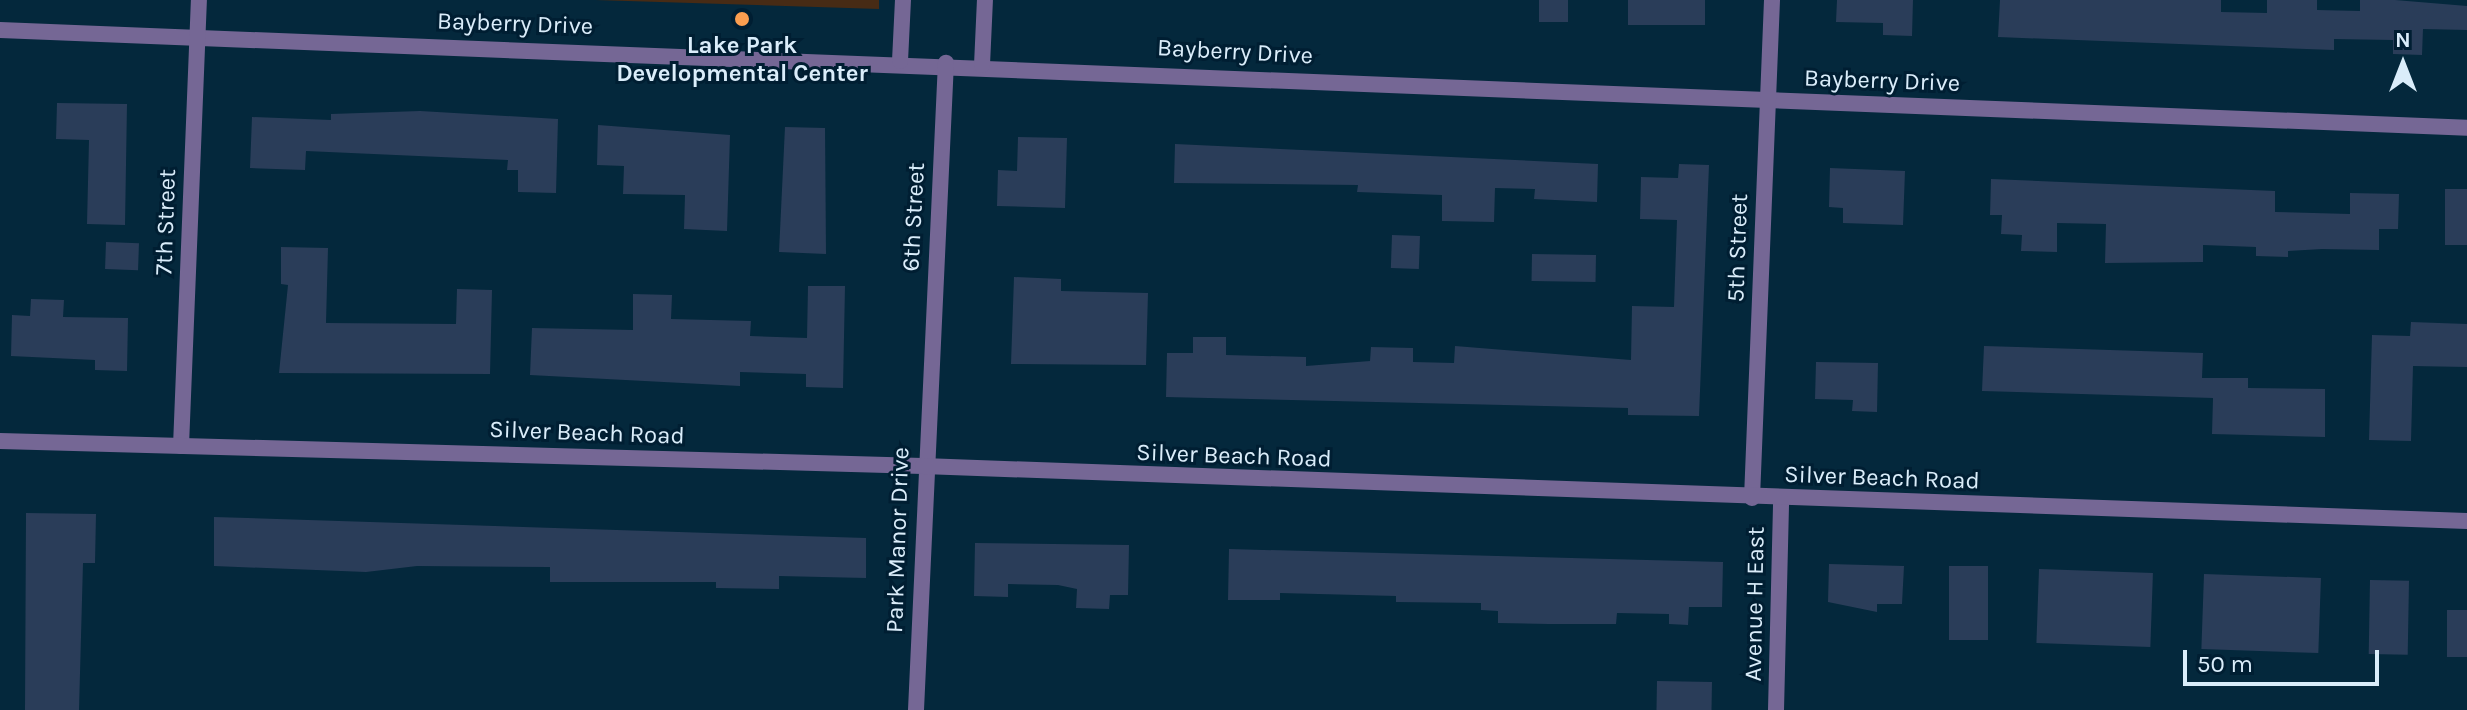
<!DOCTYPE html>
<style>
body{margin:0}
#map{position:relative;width:2467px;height:710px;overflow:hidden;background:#04283c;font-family:Karla,sans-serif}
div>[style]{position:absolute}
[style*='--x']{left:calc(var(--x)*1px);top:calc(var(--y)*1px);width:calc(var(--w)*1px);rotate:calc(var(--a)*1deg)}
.green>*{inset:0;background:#472b15}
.building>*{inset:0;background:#2a3d59;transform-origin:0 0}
.minor>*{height:16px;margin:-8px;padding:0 8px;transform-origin:8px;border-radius:8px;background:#756795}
.tertiary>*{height:16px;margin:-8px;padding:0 8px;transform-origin:8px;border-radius:8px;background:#756795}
.dots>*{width:22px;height:22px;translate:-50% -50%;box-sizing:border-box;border:4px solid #001e32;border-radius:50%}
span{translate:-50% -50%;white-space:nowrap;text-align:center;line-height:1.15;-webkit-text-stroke:6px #001e32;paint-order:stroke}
.street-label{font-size:24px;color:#daedfa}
.poi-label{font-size:24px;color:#daedfa;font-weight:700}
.north{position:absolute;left:2363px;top:24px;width:80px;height:80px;-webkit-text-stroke:6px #001e32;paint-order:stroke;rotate:0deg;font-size:22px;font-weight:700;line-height:32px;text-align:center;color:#daedfa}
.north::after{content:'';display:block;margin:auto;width:28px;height:36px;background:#daedfa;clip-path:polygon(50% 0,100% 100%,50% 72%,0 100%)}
.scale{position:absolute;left:2183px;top:650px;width:196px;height:36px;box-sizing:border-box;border:4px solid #daedfa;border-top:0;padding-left:10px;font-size:24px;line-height:28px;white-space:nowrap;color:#daedfa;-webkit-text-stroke:6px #001e32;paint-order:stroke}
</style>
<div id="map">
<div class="green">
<i style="clip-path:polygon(595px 0,879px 0,879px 9px)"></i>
</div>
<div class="building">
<i style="left:1539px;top:0;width:29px;height:22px"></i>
<i style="left:1628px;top:0;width:77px;height:25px"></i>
<i style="clip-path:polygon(1837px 0,1913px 0,1912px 36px,1883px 35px,1883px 23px,1836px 22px)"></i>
<i style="clip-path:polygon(2000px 0,2221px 0,2221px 12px,2267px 13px,2267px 0,2317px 0,2317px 10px,2360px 11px,2360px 0,2395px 0,2467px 6px,2467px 30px,2423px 29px,2422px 55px,2393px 54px,2393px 40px,2334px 39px,2334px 50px,1998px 37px)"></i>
<i style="clip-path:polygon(57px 103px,127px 104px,125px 225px,87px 224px,89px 140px,56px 139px)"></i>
<i style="clip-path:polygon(420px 111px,558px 119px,556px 193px,518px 192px,518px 170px,507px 170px,508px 160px,306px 151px,305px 170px,250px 168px,252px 117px,331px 120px,331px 114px)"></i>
<i style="clip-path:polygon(598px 125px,730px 135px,727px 231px,684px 229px,685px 195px,623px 194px,624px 166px,597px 165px)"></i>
<i style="clip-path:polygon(785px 127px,825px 128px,826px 254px,779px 252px)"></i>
<i style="clip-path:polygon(1018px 137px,1067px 138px,1065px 208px,997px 206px,998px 170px,1017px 171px)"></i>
<i style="clip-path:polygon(1175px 144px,1598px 164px,1597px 202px,1534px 199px,1535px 189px,1495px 188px,1494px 222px,1442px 221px,1442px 195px,1357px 192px,1358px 185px,1174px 183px)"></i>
<i style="clip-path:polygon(1679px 164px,1709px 165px,1699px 416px,1628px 415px,1628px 408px,1166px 397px,1167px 353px,1193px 353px,1193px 337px,1226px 337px,1226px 355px,1306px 357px,1306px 366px,1370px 361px,1371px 347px,1413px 348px,1413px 362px,1454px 363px,1455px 346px,1631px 360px,1632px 306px,1674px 307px,1677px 220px,1640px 219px,1641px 177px,1678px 178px)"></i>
<i style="clip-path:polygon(1830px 168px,1905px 171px,1903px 225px,1843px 223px,1843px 208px,1829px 207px)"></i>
<i style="clip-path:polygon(1991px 179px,2275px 191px,2275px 212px,2350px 214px,2350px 193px,2399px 194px,2398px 229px,2379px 229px,2379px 250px,2322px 249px,2288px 251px,2288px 257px,2256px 256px,2256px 247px,2203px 245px,2203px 262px,2105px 263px,2106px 224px,2057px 223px,2057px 252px,2021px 251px,2022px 235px,2001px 234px,2002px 215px,1990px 215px)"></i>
<i style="left:2445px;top:189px;width:22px;height:56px"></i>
<i style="left:1392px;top:235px;width:28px;height:33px;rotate:2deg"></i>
<i style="left:106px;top:242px;width:33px;height:27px;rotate:2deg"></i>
<i style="clip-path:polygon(281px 247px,328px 248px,326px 323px,456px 324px,457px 289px,492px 290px,490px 374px,279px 373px,288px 285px,281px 284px)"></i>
<i style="left:1532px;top:254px;width:64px;height:27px;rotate:1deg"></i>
<i style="clip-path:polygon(1014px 277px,1061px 279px,1061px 291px,1148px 293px,1146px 365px,1011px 364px)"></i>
<i style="clip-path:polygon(808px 286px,845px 286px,843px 388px,806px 387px,806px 374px,740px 372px,740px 386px,530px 375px,532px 328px,633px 330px,633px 294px,672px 295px,671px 319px,751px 321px,750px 336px,807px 338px)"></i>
<i style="clip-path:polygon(31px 299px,64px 300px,63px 317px,128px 318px,127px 371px,95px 370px,95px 360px,11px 356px,12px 315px,30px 316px)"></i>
<i style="clip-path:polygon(2411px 322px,2467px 324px,2467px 367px,2413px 366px,2411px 441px,2369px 440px,2372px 335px,2410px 336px)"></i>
<i style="clip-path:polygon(1984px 346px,2203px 353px,2202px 378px,2248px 378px,2248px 388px,2325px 389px,2325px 437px,2212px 434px,2213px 398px,1982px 391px)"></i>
<i style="clip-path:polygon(1816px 362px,1878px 363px,1877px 412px,1852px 411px,1853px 400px,1815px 399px)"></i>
<i style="clip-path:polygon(26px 513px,96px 514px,95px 563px,83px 563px,79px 710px,25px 710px)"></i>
<i style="clip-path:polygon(214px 517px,866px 538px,866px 578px,779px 576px,779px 589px,716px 588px,716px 582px,550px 582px,550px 567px,417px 566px,366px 572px,214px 566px)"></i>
<i style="clip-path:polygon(975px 543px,1129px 545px,1128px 595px,1110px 595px,1109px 609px,1076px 608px,1077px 589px,1058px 585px,1008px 584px,1008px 597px,974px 596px)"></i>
<i style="clip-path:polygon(1229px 549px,1723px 562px,1722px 607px,1689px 607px,1688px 625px,1669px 624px,1669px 614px,1617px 613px,1616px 624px,1549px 624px,1498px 623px,1498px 611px,1481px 610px,1481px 603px,1396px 602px,1396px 596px,1280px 593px,1280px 600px,1228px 600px)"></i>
<i style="clip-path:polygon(1829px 564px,1904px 566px,1902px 604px,1877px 604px,1877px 612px,1828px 602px)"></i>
<i style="left:1949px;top:566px;width:39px;height:74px"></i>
<i style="left:2039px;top:569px;width:114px;height:74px;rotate:2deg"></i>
<i style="left:2204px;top:574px;width:117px;height:75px;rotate:2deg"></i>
<i style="left:2370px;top:580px;width:39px;height:74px;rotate:1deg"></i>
<i style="left:2447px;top:610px;width:20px;height:47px"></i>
<i style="left:1657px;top:681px;width:55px;height:29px;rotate:1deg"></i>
</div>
<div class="minor">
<i style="--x:0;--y:30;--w:2469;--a:2.27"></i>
<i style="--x:900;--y:61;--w:61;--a:-87.2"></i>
<i style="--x:982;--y:65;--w:65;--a:-87.4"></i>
<i style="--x:181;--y:446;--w:446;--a:-87.7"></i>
<i style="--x:1752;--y:498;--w:498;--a:-87.7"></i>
<i style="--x:916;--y:710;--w:648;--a:-87.35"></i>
<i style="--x:1776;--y:710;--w:212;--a:-88.6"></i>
</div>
<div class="tertiary">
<i style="--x:0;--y:441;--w:923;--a:1.55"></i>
<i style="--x:923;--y:466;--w:1545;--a:2.04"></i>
</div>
<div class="dots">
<i style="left:742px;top:19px;background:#fb9e50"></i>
</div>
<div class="street-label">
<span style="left:515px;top:24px;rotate:2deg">Bayberry Drive</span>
<span style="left:1235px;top:52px;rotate:3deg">Bayberry Drive</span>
<span style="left:1882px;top:81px;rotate:2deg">Bayberry Drive</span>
<span style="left:914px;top:217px;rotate:-87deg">6th Street</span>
<span style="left:166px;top:222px;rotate:-88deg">7th Street</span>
<span style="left:1738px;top:248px;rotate:-88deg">5th Street</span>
<span style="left:587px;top:433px;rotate:2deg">Silver Beach Road</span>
<span style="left:1234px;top:456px;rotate:2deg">Silver Beach Road</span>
<span style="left:1882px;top:478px;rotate:2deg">Silver Beach Road</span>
<span style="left:898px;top:540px;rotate:-88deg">Park Manor Drive</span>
<span style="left:1755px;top:604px;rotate:-89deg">Avenue H East</span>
</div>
<div class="poi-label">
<span style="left:742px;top:60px">Lake Park<br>Developmental Center</span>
</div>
<div class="north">N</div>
<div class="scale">50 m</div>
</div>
